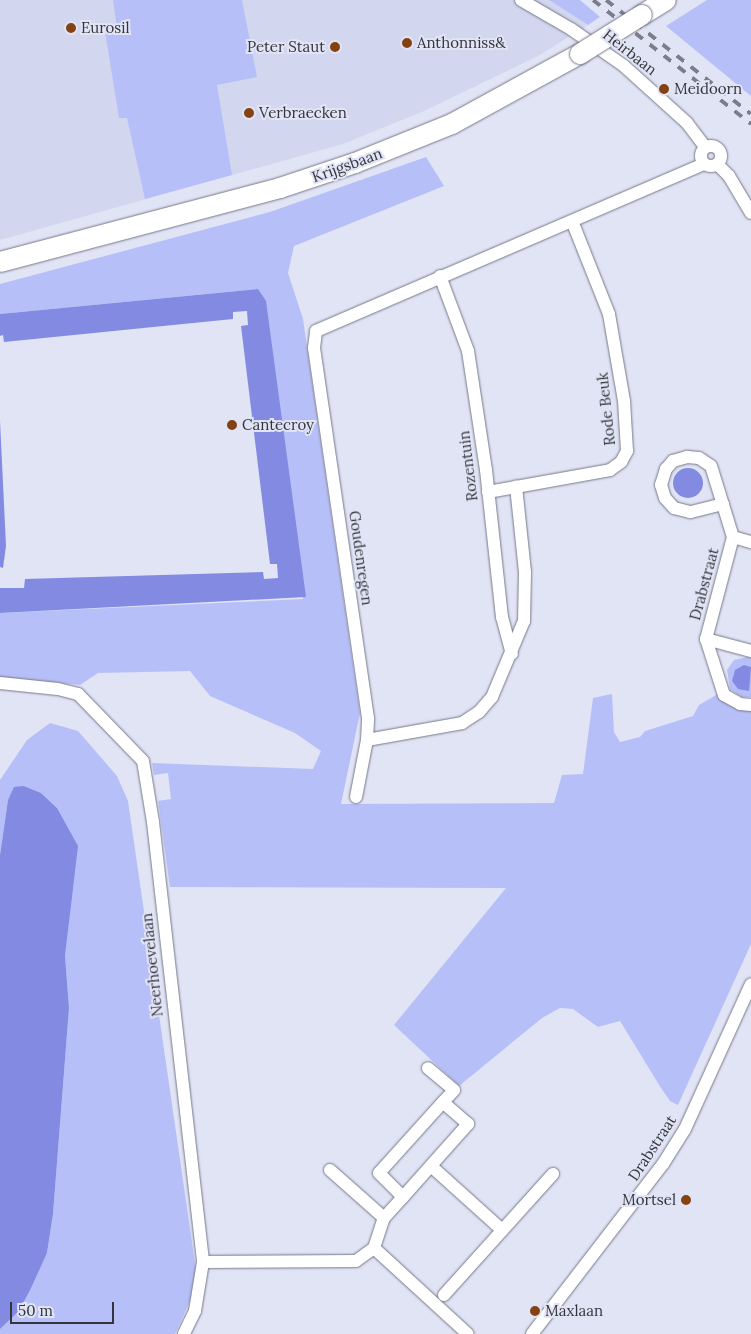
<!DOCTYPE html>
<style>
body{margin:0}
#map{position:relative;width:751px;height:1334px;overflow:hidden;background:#e0e4f5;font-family:Lora,serif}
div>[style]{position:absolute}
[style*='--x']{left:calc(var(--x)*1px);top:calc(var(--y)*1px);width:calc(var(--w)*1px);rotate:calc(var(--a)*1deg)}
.built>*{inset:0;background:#d2d6ef}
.green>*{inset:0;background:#b7bff8}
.water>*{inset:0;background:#828be1}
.round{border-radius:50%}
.roads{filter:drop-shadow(0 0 1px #767888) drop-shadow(0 0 1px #767888)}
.street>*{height:12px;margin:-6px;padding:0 6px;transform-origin:6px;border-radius:6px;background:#fff}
.street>.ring{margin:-6px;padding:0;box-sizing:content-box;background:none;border:12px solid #fff;border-radius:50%}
.primary>*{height:20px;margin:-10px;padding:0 10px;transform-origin:10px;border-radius:10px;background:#fff}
.rail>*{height:4px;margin-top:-2px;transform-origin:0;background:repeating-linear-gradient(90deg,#7b7d88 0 9px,transparent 0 18px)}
.bridges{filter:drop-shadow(0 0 1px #767888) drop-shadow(0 0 1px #767888)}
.primary-bridge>*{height:20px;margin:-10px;padding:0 10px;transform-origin:10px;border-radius:10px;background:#fff}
.dots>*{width:14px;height:14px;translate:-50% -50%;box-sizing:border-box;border:2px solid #e0e4f5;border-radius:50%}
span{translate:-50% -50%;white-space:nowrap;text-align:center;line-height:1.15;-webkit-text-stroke:4px #e0e4f5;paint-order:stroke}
.poi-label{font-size:15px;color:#34353c}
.left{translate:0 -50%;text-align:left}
.right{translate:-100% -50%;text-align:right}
.street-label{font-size:15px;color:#34353c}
.scale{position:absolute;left:10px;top:1302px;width:104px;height:22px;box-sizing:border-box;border:2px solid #34353c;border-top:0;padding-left:6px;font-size:15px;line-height:18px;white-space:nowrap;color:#34353c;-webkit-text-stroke:4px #e0e4f5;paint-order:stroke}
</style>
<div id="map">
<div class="built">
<i style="clip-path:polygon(0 0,549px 0,588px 25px,538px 56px,424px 111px,343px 144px,0 240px)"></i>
</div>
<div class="green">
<i style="clip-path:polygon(113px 0,242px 0,257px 77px,217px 85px,232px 175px,145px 199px,127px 118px,119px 118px,105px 31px,117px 29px)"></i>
<i style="clip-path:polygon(549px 0,580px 0,600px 17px,588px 25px)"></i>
<i style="clip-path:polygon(707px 0,751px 0,751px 96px,666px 26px)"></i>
<i style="clip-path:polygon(426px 157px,444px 186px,294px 246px,288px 273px,303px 319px,360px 713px,341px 804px,554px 803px,562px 775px,583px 774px,593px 698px,612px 694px,614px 732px,620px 742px,640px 737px,645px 731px,693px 716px,699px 705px,718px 694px,751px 708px,751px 944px,678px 1105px,670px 1101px,661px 1088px,620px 1021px,598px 1027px,573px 1009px,560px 1008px,542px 1018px,459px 1086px,394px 1025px,506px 888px,170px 887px,158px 801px,171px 799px,168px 773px,154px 775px,152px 763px,313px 769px,321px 751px,295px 733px,210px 696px,190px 671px,98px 673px,80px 685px,0 677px,0 613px,303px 599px,258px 289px,0 314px,0 284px,270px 212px)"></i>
<i style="clip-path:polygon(751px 656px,751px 697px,741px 697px,730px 689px,727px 670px,734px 660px)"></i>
<i style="clip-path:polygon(50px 723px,78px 731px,117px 776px,128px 801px,196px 1270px,195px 1290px,175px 1334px,0 1334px,0 1329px,19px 1311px,47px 1253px,53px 1214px,69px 1008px,65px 956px,69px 920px,57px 808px,41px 793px,24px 786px,8px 800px,0 855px,0 780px,27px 740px)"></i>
</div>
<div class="water">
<i style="clip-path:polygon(258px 289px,266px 301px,306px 597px,0 613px,0 588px,24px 588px,25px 579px,263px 572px,264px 579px,278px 578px,277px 564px,270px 564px,255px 441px,241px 326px,248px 325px,247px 311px,233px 312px,233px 319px,4px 342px,3px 335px,0 336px,0 314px)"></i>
<i style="clip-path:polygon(0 421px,6px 546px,3px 568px,0 567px)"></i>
<i class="round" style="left:673px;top:468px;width:30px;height:30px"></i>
<i style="clip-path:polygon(744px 665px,751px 667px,749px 691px,738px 689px,732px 681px,735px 670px)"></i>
<i style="clip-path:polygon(24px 786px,41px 793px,57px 808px,78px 846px,65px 956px,69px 1008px,53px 1214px,47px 1253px,31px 1288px,19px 1311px,0 1329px,0 855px,8px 800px,14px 787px)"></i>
</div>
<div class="roads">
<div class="street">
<i style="--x:521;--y:0;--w:58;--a:30.1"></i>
<i style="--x:571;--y:29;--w:65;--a:34.9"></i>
<i style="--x:624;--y:66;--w:85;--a:42.1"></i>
<i style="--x:687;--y:123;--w:30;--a:53"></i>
<i class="ring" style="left:701px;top:146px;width:8px;height:8px"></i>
<i style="--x:717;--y:164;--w:17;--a:45"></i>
<i style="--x:729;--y:176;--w:43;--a:59.3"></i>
<i style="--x:440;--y:276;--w:80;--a:69.5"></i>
<i style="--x:468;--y:351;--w:120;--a:81.4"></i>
<i style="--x:486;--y:470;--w:148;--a:83.8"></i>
<i style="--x:502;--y:617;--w:38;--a:75"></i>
<i style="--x:488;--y:492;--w:124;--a:-10.2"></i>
<i style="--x:610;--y:470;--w:14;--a:-36"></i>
<i style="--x:621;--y:462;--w:13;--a:-61"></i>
<i style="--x:627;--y:451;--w:50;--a:-93.4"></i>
<i style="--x:624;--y:401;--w:88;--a:-99.8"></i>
<i style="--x:609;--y:314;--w:100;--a:-111.7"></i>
<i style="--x:723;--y:504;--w:34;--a:166"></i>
<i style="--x:690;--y:512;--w:16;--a:-166"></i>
<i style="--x:674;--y:508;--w:13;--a:-132"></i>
<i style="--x:665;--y:498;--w:14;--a:-107"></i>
<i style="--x:661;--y:485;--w:17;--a:-73"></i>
<i style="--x:666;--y:469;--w:11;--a:-49"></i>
<i style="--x:673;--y:461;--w:15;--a:-16"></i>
<i style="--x:687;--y:457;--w:12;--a:5"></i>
<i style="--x:699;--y:458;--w:14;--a:34"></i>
<i style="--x:711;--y:466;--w:74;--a:72.8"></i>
<i style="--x:733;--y:537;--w:19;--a:16"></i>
<i style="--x:733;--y:537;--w:106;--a:104.8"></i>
<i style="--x:706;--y:639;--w:59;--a:72.2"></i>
<i style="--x:724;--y:695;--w:18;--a:29"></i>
<i style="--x:740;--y:704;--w:11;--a:5"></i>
<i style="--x:706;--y:639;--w:47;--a:14.9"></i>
<i style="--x:0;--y:683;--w:58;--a:5.9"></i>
<i style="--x:58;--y:689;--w:21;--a:14"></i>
<i style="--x:78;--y:694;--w:93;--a:45.9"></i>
<i style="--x:143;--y:761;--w:62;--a:80.7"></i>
<i style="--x:153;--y:822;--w:443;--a:83.5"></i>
<i style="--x:203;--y:1262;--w:50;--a:99.3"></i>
<i style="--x:195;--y:1311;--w:25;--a:116"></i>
<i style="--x:367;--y:740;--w:97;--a:-10.1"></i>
<i style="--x:462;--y:723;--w:20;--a:-33"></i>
<i style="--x:479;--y:712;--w:20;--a:-49"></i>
<i style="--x:492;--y:697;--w:82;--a:-67.2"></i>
<i style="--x:524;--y:621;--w:49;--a:-88.8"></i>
<i style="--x:525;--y:572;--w:86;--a:-96"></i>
<i style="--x:356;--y:797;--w:58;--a:-79.1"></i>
<i style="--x:367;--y:740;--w:22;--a:-87"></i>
<i style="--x:368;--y:718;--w:374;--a:-98.3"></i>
<i style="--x:314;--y:348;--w:17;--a:-83"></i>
<i style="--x:316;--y:331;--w:422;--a:-23.3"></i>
<i style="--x:431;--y:1166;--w:96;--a:42"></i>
<i style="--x:330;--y:1170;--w:72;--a:41.6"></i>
<i style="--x:384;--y:1218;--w:28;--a:-48"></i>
<i style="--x:403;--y:1197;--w:34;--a:-135"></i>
<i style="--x:379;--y:1173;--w:96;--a:-48"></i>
<i style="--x:403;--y:1197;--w:98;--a:-48.3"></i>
<i style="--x:468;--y:1124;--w:33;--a:-139"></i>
<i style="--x:443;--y:1102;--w:16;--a:-47"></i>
<i style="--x:454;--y:1090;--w:34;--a:-140"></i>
<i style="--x:374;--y:1248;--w:127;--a:42.5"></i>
<i style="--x:374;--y:1248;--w:32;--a:-72"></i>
<i style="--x:203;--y:1262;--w:153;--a:-0.4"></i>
<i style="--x:356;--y:1261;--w:22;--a:-36"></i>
<i style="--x:444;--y:1295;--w:163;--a:-48"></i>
<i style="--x:532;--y:1334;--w:215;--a:-52.4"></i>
<i style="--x:663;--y:1164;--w:41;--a:-57.8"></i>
<i style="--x:685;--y:1129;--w:159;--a:-65.5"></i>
</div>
<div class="primary">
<i style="--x:642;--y:15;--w:28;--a:-32"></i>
<i style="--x:0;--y:262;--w:290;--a:-14.8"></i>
<i style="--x:280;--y:188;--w:79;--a:-18.4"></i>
<i style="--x:355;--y:163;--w:105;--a:-21.9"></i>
<i style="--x:452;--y:124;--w:146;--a:-28.7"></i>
</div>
</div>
<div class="rail">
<i style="--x:593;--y:0;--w:201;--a:38.1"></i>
<i style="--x:606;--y:0;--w:184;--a:38.2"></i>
</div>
<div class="bridges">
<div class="primary-bridge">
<i style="--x:580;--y:54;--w:73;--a:-32.2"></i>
</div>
</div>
<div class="dots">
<i style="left:71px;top:28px;background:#844212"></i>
<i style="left:407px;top:43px;background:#844212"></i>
<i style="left:335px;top:47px;background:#844212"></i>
<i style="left:664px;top:89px;background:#844212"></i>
<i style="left:249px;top:113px;background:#844212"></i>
<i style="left:232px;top:425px;background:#844212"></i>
<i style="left:686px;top:1200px;background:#844212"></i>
<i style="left:535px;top:1311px;background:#844212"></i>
</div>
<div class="poi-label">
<span class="left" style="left:81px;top:28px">Eurosil</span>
<span class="left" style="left:417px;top:43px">Anthonniss&amp;</span>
<span class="right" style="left:325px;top:47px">Peter Staut</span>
<span class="left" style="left:674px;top:89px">Meidoorn</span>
<span class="left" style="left:259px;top:113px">Verbraecken</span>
<span class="left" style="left:242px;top:425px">Cantecroy</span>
<span class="right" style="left:676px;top:1200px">Mortsel</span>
<span class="left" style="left:545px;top:1311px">Maxlaan</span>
</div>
<div class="street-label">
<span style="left:630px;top:52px;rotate:38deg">Heirbaan</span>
<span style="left:347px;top:165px;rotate:-20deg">Krijgsbaan</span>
<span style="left:606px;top:409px;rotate:-96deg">Rode Beuk</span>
<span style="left:468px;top:466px;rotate:-97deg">Rozentuin</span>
<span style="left:361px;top:558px;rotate:82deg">Goudenregen</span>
<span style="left:704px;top:584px;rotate:-75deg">Drabstraat</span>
<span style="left:152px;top:965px;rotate:-96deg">Neerhoevelaan</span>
<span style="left:652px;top:1148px;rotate:-57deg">Drabstraat</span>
</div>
<div class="scale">50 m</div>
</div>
